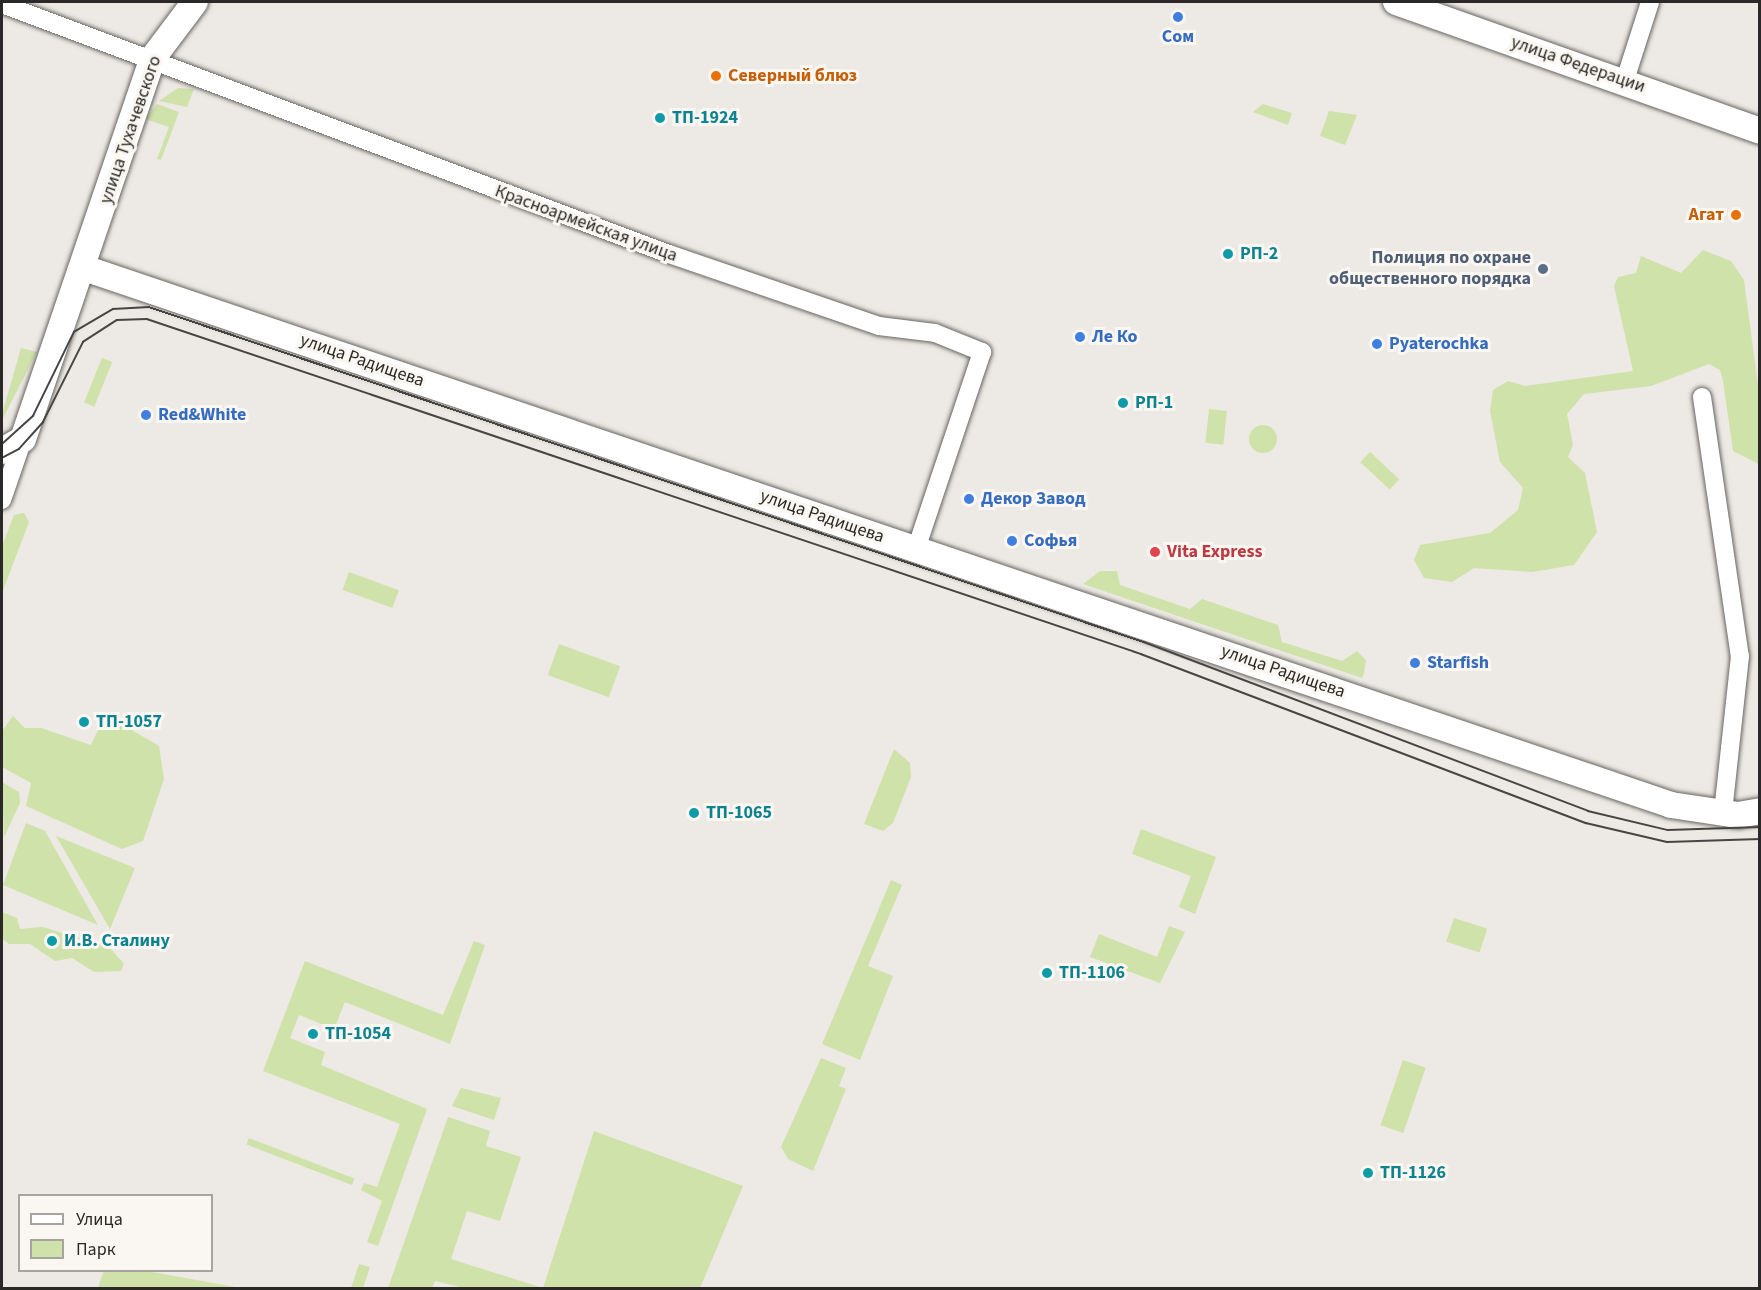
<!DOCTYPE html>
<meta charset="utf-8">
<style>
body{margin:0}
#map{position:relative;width:1761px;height:1290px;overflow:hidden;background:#ede9e4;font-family:"Source Sans 3",sans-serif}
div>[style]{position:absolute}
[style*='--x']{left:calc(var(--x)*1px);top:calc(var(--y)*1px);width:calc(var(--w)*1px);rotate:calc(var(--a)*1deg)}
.green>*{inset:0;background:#cfe2a9;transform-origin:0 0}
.round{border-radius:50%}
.roads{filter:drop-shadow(0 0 2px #686561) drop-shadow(0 0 2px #686561)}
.street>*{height:18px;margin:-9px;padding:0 9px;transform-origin:9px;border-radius:9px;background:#fff}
.secondary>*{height:26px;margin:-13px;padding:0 13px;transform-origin:13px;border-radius:13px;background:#fff}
.tram>*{height:1.5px;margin:-0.75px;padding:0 0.75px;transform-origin:0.75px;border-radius:0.75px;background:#474543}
.dots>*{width:16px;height:16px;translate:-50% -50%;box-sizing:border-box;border:3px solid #faf6f1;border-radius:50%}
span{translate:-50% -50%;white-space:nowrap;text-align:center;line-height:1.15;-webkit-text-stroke:6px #faf6f1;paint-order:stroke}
.shop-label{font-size:18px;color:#366cbe;font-weight:700}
.left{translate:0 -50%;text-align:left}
.street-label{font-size:18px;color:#2b2927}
.food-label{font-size:18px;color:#c56008;font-weight:700}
.right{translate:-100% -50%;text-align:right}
.culture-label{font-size:18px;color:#0d838f;font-weight:700}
.service-label{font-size:18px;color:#4e5e75;font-weight:700}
.health-label{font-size:18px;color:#be3a42;font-weight:700}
.frame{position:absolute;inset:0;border:3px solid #2b2927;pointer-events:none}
.legend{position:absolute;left:18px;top:1194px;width:195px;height:78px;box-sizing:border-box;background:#faf6f1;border:2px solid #a7a4a0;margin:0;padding:8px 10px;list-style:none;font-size:18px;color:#2b2927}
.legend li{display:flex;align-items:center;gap:12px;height:30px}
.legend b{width:30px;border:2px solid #a7a4a0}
</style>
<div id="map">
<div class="green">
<i style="clip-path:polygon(178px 88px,194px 89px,187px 107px,159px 101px)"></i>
<i style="clip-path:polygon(157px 104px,179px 112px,161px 160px,157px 159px,169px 127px,145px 119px)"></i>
<i style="clip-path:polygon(1263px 104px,1292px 113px,1288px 125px,1253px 112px)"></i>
<i style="clip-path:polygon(1329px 111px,1357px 115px,1345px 145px,1320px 136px)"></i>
<i style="clip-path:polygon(1703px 250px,1731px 261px,1744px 280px,1759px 393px,1759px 464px,1733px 451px,1723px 381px,1720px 370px,1709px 364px,1651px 386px,1584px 394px,1567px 414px,1573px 445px,1568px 457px,1585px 473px,1597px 532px,1574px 565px,1532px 572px,1474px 568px,1452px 582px,1424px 578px,1414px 560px,1420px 545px,1490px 533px,1518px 510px,1523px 488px,1500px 462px,1490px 411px,1493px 390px,1508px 381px,1525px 386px,1633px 371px,1614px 286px,1618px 277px,1636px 273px,1641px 256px,1681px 273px)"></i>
<i style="clip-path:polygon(21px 348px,37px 352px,2px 420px,2px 414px)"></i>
<i style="left:102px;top:358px;width:11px;height:48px;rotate:22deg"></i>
<i style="left:1209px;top:409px;width:18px;height:34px;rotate:6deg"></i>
<i class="round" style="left:1249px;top:425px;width:28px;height:28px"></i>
<i style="left:1370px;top:452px;width:40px;height:14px;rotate:43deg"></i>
<i style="clip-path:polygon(24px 513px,29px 522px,2px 593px,2px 546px,14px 515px)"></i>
<i style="clip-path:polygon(1100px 571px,1117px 571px,1120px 585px,1190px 609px,1202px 599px,1278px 625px,1282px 642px,1342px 661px,1357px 651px,1366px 660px,1364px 673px,1362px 678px,1083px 584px)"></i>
<i style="left:349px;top:572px;width:53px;height:19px;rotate:20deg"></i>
<i style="left:559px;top:644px;width:65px;height:33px;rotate:20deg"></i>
<i style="clip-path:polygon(13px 716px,25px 728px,41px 728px,91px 745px,102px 721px,118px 722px,159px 746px,164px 779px,143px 841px,122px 849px,26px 806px,31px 783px,2px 767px,2px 731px)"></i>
<i style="clip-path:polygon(894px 749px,910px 763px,911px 777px,893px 823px,883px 831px,864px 824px)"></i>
<i style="clip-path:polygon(2px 782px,19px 792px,20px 803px,4px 837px)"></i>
<i style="clip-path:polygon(26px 823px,45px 831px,98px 925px,3px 885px)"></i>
<i style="clip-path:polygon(1141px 829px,1216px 857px,1195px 914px,1179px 907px,1191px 876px,1132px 854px)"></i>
<i style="clip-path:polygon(56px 836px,135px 868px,110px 929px)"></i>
<i style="clip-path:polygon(891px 880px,902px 885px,868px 966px,893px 976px,860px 1060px,822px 1044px)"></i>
<i style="clip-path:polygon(2px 912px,17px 918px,20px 929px,42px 927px,108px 946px,124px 964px,121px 971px,94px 972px,72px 958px,55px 961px,30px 944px,9px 944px,2px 939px)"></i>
<i style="left:1454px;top:918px;width:35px;height:25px;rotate:18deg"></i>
<i style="clip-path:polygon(1169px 926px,1185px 932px,1160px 983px,1090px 957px,1099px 934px,1157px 957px)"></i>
<i style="clip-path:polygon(474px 941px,485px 945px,450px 1044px,345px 1002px,334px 1029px,299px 1015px,290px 1038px,325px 1052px,321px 1065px,427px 1109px,378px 1246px,367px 1242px,382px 1201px,361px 1190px,364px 1183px,377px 1187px,400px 1124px,263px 1071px,305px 961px,443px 1015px)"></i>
<i style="clip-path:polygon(821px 1058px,846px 1068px,839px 1086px,846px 1089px,813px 1171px,788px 1159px,781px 1147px)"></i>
<i style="left:1403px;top:1060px;width:24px;height:69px;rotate:19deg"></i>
<i style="clip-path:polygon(461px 1088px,501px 1098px,494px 1120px,452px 1106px)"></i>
<i style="clip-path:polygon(448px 1117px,490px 1131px,486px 1146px,521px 1157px,500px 1221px,467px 1211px,451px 1259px,543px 1288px,594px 1131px,743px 1186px,700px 1288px,464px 1288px,435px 1281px,432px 1288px,388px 1288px)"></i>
<i style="left:249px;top:1138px;width:113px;height:7px;rotate:21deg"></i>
<i style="clip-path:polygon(359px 1264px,370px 1267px,363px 1288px,351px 1288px)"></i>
<i style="clip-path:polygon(104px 1270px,146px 1271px,241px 1288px,98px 1288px)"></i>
</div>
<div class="roads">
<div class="street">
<i style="--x:2;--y:4;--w:712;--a:20.55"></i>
<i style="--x:669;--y:254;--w:222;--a:18.9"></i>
<i style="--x:879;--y:326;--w:56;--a:7.1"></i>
<i style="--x:935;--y:333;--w:51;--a:22"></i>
<i style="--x:982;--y:352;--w:208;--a:108.5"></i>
<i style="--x:1625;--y:80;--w:82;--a:-72.2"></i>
<i style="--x:1702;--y:397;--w:262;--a:81.7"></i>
<i style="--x:1740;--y:656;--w:158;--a:96.2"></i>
<i style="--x:2;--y:500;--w:65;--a:-71"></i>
</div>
<div class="secondary">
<i style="--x:1396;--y:2;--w:386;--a:19.5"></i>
<i style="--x:84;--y:268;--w:1675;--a:18.69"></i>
<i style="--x:1671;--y:805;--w:68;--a:8.5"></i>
<i style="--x:1738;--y:815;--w:22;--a:-10"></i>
<i style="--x:2;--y:451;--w:24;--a:-30"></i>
<i style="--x:23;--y:439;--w:401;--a:-71.2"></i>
<i style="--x:152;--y:59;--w:71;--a:-53"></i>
</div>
</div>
<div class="tram">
<i style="--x:2;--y:444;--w:42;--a:-42.1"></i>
<i style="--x:33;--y:416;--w:93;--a:-64"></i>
<i style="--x:74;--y:332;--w:45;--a:-30.5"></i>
<i style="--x:113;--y:309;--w:36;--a:-3"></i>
<i style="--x:149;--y:307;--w:1050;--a:18.61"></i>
<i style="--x:1144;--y:642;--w:475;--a:20.8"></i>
<i style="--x:1588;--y:811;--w:82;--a:13.4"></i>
<i style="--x:1668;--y:830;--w:92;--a:-1.9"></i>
<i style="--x:2;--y:458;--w:19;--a:-28"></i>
<i style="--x:19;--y:449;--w:36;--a:-48"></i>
<i style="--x:43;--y:422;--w:89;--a:-63.4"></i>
<i style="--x:83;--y:342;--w:40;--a:-32.9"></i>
<i style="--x:117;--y:320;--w:30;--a:-2"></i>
<i style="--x:147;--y:319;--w:1049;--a:18.62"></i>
<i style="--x:1141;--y:654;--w:476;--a:20.8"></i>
<i style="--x:1586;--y:823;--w:83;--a:13.2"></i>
<i style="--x:1667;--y:842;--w:93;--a:-1.8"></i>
</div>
<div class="dots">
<i style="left:1178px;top:17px;background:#3f7fe0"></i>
<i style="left:716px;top:76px;background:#e8710a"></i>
<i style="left:660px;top:118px;background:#0f9aa8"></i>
<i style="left:1736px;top:215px;background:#e8710a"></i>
<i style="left:1228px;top:254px;background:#0f9aa8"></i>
<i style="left:1543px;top:269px;background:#5c6f8a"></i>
<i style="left:1080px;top:337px;background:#3f7fe0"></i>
<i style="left:1377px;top:344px;background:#3f7fe0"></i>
<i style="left:1123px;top:403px;background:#0f9aa8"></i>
<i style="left:146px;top:415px;background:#3f7fe0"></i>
<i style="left:969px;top:499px;background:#3f7fe0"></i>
<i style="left:1012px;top:541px;background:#3f7fe0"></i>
<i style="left:1155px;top:552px;background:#e0444e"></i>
<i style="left:1415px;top:663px;background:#3f7fe0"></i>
<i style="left:84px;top:722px;background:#0f9aa8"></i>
<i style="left:694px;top:813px;background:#0f9aa8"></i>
<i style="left:52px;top:941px;background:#0f9aa8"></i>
<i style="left:1047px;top:973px;background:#0f9aa8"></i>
<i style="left:313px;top:1034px;background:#0f9aa8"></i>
<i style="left:1368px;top:1173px;background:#0f9aa8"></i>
</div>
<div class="shop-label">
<span style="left:1178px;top:37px">Сом</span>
<span class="left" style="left:1092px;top:337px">Ле Ко</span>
<span class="left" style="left:1389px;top:344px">Pyaterochka</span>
<span class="left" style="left:158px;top:415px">Red&amp;White</span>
<span class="left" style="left:981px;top:499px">Декор Завод</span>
<span class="left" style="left:1024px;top:541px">Софья</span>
<span class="left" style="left:1427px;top:663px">Starfish</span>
</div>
<div class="street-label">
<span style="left:1578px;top:65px;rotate:19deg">улица Федерации</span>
<span style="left:131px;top:130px;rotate:-71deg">улица Тухачевского</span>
<span style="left:586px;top:224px;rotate:20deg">Красноармейская улица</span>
<span style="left:362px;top:361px;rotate:19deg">улица Радищева</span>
<span style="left:822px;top:517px;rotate:19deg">улица Радищева</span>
<span style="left:1283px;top:672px;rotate:19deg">улица Радищева</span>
</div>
<div class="food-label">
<span class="left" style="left:728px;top:76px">Северный блюз</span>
<span class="right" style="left:1724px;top:215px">Агат</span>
</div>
<div class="culture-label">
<span class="left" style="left:672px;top:118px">ТП-1924</span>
<span class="left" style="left:1240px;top:254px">РП-2</span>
<span class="left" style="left:1135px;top:403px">РП-1</span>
<span class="left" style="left:96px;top:722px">ТП-1057</span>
<span class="left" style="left:706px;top:813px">ТП-1065</span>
<span class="left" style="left:64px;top:941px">И.В. Сталину</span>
<span class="left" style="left:1059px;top:973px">ТП-1106</span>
<span class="left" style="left:325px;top:1034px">ТП-1054</span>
<span class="left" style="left:1380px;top:1173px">ТП-1126</span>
</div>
<div class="service-label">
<span class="right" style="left:1531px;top:269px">Полиция по охране<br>общественного порядка</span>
</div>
<div class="health-label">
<span class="left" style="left:1167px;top:552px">Vita Express</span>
</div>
<div class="frame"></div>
<ul class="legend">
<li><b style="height:8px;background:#fff"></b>Улица</li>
<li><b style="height:16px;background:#cfe2a9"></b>Парк</li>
</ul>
</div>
